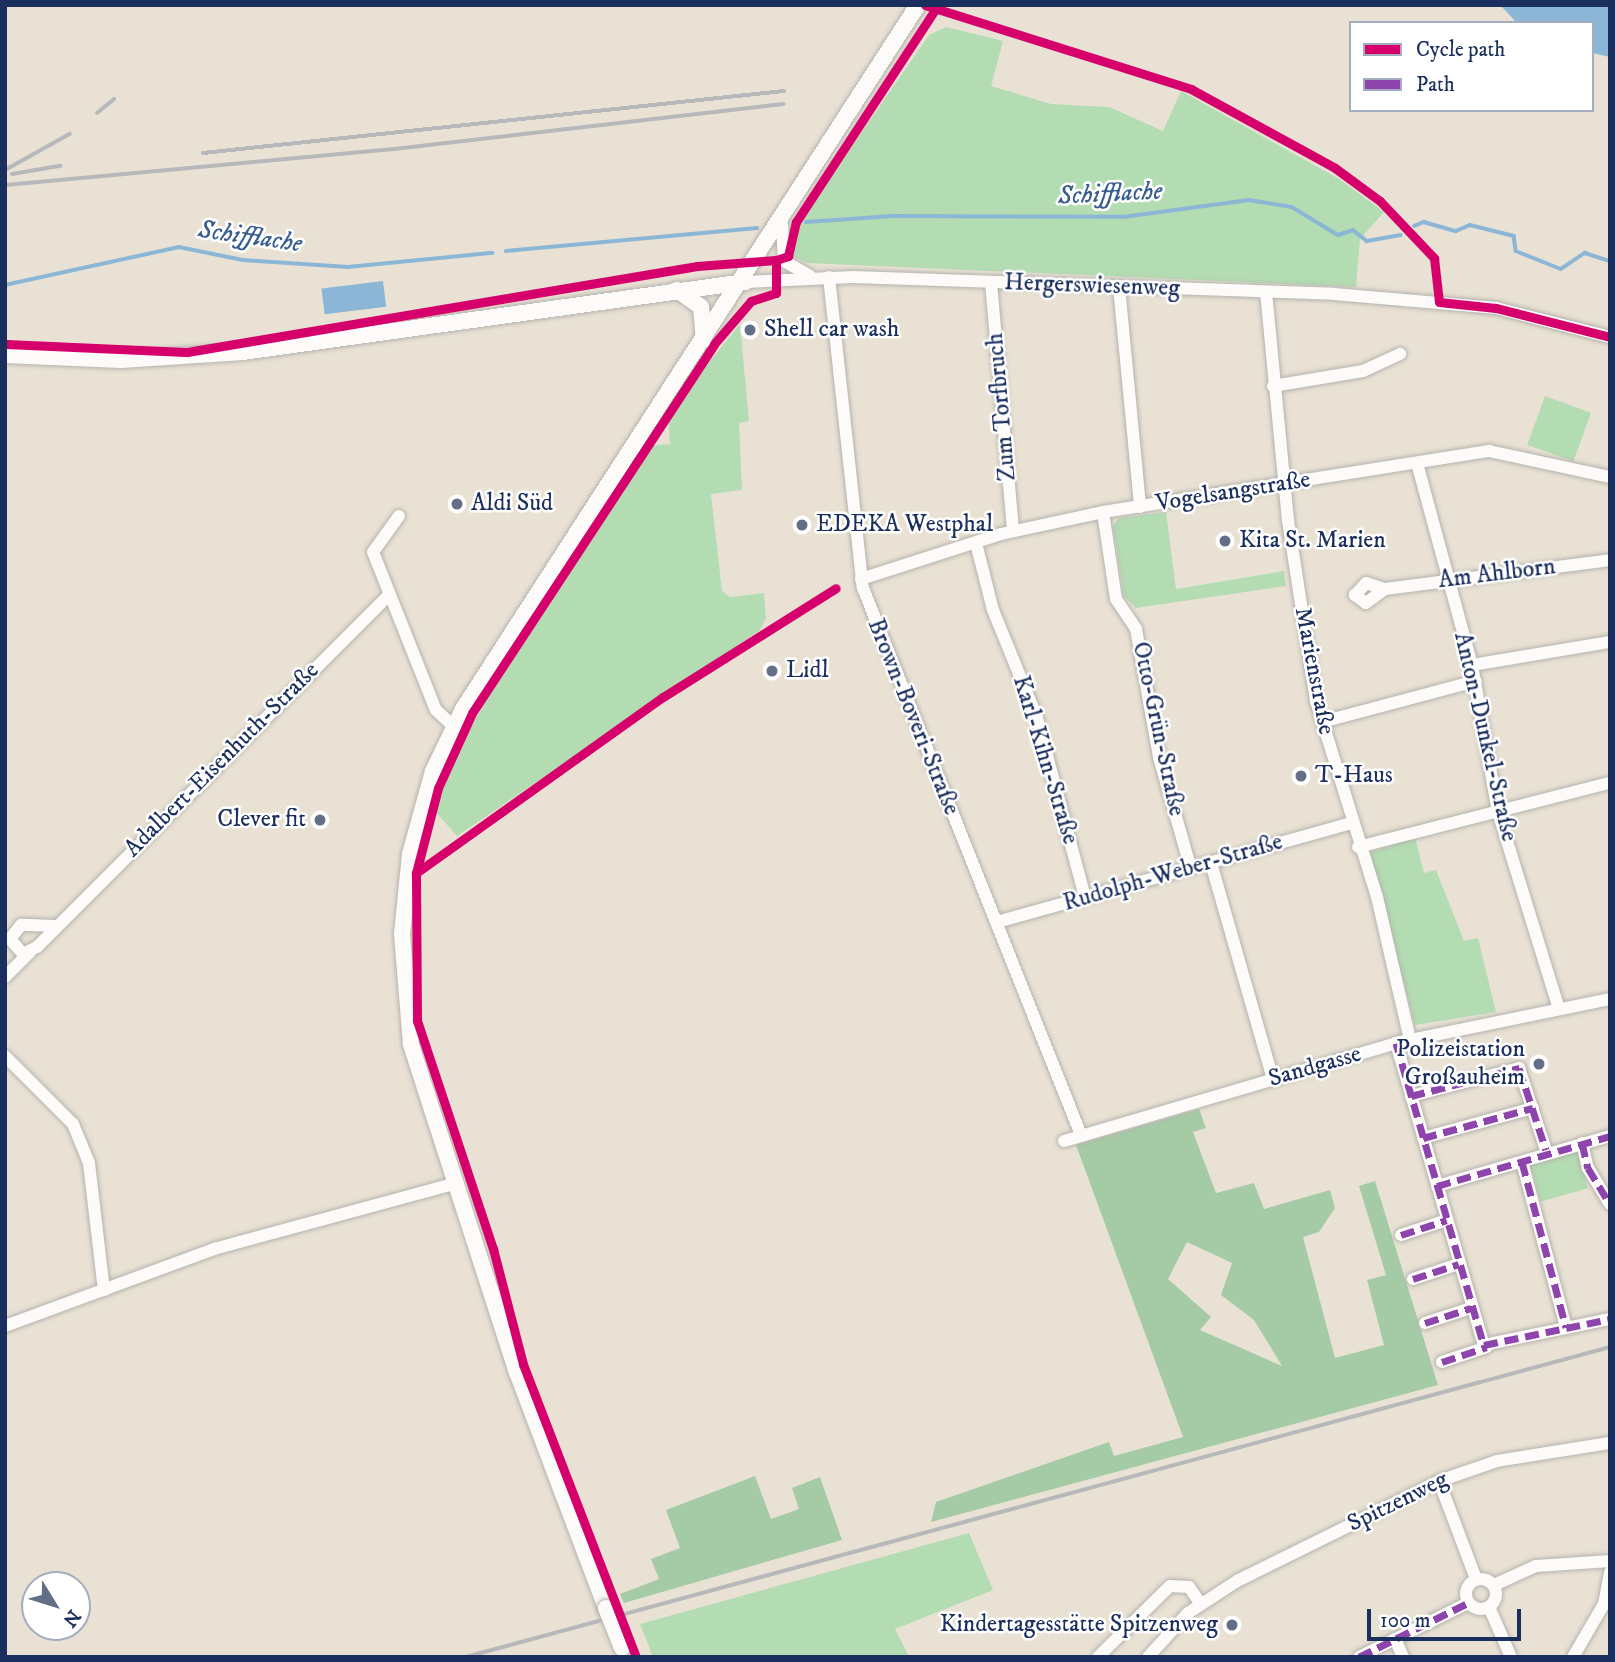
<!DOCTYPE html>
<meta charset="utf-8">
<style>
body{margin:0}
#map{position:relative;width:1615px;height:1662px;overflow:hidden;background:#e9e2d4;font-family:"IM FELL DW Pica",serif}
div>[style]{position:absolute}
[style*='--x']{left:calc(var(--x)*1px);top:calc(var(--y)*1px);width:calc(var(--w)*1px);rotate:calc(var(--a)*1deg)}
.green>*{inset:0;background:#b3dcb2;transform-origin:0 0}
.forest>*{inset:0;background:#a5cba6}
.water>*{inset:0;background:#8cb6d5;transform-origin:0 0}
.stream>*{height:3.5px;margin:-1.75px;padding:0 1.75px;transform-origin:1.75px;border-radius:1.75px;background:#8cb6d5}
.roads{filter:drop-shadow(0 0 2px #b5b3ae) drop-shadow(0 0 2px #b5b3ae)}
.minor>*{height:12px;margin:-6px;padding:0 6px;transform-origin:6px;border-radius:6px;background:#fcfbf9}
.minor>.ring{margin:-6px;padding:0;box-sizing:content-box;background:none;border:12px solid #fcfbf9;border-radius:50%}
.major>*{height:16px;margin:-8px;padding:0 8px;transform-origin:8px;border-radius:8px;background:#fcfbf9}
.rail>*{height:3.5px;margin:-1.75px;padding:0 1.75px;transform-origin:1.75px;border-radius:1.75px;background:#b6b8ba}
.bridges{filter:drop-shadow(0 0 2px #b5b3ae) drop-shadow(0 0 2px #b5b3ae)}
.major-bridge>*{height:16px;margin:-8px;padding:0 8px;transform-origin:8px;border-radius:8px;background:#fcfbf9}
.quiet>*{height:7px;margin-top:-3.5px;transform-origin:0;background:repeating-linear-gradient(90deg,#8e44ad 0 14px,transparent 0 21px)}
.cycleway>*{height:9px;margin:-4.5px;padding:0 4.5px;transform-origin:4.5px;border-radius:4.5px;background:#d6006c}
.dots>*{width:19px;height:19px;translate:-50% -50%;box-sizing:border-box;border:4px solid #fff;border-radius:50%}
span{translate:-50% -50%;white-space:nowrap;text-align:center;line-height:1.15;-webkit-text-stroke:5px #fff;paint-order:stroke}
.street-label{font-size:24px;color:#1b2f5e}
.poi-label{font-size:24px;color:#1b2f5e}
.left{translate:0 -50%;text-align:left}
.right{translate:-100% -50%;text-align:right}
.water-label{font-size:26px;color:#385d8e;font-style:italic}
.frame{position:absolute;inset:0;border:7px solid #1b2f5e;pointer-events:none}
.legend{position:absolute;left:1349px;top:21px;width:245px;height:91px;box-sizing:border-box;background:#fff;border:2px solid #a4acbf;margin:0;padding:9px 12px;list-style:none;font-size:21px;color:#1b2f5e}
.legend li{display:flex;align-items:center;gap:14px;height:35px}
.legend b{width:35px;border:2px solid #a4acbf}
.north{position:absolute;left:21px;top:1571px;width:70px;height:70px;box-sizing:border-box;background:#fff;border:2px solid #a4acbf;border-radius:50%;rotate:128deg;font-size:19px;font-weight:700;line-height:28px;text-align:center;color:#1b2f5e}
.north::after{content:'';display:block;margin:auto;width:24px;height:32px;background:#636e87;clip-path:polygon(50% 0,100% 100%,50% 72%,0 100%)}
.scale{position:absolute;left:1367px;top:1609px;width:154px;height:32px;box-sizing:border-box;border:4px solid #1b2f5e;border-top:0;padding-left:9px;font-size:21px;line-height:24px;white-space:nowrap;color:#1b2f5e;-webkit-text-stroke:5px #fff;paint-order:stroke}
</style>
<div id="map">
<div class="green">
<i style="clip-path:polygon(946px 27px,1003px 41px,991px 86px,1051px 104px,1109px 107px,1163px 131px,1181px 91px,1339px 179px,1384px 212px,1360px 239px,1356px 287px,808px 263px,792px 256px,797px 230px,859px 136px,929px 35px)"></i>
<i style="clip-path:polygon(740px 324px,749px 421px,739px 423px,742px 490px,711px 494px,722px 591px,730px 597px,764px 593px,766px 618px,760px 630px,457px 836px,435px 811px,454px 757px,520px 641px,649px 446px,670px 444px,668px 413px)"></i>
<i style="left:1545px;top:396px;width:49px;height:52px;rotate:20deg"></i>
<i style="clip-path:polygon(1166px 512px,1176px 589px,1284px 571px,1286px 586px,1136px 608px,1124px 596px,1113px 526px,1119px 518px)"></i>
<i style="clip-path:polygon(1415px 837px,1424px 873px,1436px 870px,1464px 941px,1478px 938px,1496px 1012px,1415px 1025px,1369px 853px)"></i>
<i style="left:1576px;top:1147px;width:43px;height:49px;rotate:74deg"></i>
<i style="clip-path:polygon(969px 1533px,993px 1590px,895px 1629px,909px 1657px,653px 1657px,640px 1624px)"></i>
</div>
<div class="forest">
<i style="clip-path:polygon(evenodd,1199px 1109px,1206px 1128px,1193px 1132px,1216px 1193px,1254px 1183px,1264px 1209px,1330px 1190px,1335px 1208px,1319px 1232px,1303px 1237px,1335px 1358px,1384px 1345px,1367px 1280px,1386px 1275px,1359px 1186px,1375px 1181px,1438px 1385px,931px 1522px,936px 1502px,1109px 1442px,1114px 1456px,1183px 1437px,1076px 1145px,1199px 1109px,1187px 1242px,1232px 1263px,1221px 1295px,1254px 1320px,1282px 1366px,1200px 1330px,1211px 1317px,1168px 1279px,1187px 1242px)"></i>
<i style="clip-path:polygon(755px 1476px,771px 1519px,799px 1509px,792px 1488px,820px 1477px,842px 1540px,624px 1603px,620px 1594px,659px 1579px,651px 1559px,680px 1548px,666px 1510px)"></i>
</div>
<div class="water">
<i style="clip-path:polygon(1500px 5px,1610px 5px,1610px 57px,1592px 53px,1592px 23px,1517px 23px)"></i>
<i style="left:383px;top:281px;width:26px;height:62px;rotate:83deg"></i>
</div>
<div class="stream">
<i style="--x:806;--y:222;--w:87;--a:-3.9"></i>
<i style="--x:893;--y:216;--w:230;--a:0.2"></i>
<i style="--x:1123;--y:217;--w:127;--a:-7.7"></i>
<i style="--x:1249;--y:200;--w:44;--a:9.2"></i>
<i style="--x:1292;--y:207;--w:54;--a:31.3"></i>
<i style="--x:1338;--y:235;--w:16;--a:-18"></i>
<i style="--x:1353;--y:230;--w:18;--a:38"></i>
<i style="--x:1367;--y:241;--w:34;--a:-10"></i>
<i style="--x:1414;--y:226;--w:11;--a:-22"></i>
<i style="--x:1424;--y:222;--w:33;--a:16"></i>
<i style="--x:1456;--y:231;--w:15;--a:-23"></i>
<i style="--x:1470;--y:225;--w:45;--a:14"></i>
<i style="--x:1514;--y:236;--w:15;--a:82"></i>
<i style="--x:1516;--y:251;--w:48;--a:21.8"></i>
<i style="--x:1561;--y:269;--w:29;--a:-34"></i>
<i style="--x:1585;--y:253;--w:26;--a:18"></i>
<i style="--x:506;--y:251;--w:252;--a:-5.2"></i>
<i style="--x:5;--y:285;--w:178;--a:-12.3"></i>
<i style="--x:179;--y:247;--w:65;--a:11.5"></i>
<i style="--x:243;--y:260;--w:105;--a:3.8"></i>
<i style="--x:348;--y:267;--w:145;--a:-5.6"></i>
</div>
<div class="roads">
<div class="minor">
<i style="--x:782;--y:225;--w:36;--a:87"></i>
<i style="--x:784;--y:261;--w:30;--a:30"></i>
<i style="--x:829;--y:277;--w:313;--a:83.8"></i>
<i style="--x:863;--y:588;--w:589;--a:68.27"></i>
<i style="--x:745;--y:282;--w:108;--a:-2.7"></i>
<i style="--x:853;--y:277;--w:481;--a:2"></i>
<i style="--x:1334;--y:294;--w:163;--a:4.9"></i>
<i style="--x:1496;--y:308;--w:118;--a:14.3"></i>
<i style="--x:991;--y:283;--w:249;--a:84.9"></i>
<i style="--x:1119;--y:287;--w:221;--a:84.5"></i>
<i style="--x:1266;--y:292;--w:229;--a:84.5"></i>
<i style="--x:1288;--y:520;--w:183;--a:81.2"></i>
<i style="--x:1316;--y:701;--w:205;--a:72.7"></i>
<i style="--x:1377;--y:897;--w:147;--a:77"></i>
<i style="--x:1273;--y:386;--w:91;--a:-9.5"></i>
<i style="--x:1363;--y:371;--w:41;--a:-24.7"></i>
<i style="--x:1417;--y:463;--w:209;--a:74.8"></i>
<i style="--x:1472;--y:665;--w:149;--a:80"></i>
<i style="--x:1498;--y:812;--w:206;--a:72.8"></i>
<i style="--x:1103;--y:512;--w:88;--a:81.5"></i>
<i style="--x:1116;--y:599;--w:36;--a:56"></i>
<i style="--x:1136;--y:629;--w:130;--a:79.8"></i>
<i style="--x:1159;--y:757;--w:116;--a:74.1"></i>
<i style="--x:399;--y:516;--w:44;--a:125.8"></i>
<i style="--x:373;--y:552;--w:170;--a:68.3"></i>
<i style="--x:436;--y:710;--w:23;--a:43"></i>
<i style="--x:976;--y:543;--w:69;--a:75.8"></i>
<i style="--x:993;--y:610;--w:117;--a:67.8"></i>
<i style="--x:1037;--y:718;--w:185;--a:75"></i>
<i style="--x:861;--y:579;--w:147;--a:-17.8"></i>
<i style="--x:1001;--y:534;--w:104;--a:-12.2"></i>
<i style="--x:1103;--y:512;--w:391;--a:-9"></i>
<i style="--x:1489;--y:451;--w:124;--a:12.1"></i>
<i style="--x:1385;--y:589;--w:24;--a:144"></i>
<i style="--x:1366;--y:603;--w:14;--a:-144"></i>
<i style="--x:1355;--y:595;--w:16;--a:-47"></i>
<i style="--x:1366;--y:583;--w:20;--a:18"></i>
<i style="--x:1385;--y:589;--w:227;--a:-7.3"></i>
<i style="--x:1472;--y:665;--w:140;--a:-9.5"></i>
<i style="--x:1322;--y:722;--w:159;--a:-14.9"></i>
<i style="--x:1358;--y:847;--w:260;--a:-14.3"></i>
<i style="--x:1211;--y:863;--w:225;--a:74"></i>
<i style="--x:997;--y:922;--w:365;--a:-15.6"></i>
<i style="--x:56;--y:926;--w:35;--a:-178"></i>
<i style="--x:21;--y:925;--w:18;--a:128"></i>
<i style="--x:10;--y:939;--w:20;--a:49"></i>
<i style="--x:23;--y:954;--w:16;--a:-27"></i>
<i style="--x:37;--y:947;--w:498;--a:-45"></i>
<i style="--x:5;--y:977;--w:35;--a:-45"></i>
<i style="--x:1396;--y:1043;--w:315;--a:73.8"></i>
<i style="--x:1484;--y:1345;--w:129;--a:-11.7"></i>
<i style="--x:5;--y:1056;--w:96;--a:45"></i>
<i style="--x:73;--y:1124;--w:42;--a:67.7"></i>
<i style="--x:89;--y:1163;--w:128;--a:83.3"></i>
<i style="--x:1411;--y:1096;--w:112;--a:-14.5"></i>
<i style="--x:1519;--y:1068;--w:86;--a:71.8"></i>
<i style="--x:1423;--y:1138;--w:114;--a:-15.3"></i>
<i style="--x:1064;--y:1141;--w:346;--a:-16.4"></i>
<i style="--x:1396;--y:1043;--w:218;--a:-11.6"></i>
<i style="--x:1582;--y:1143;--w:26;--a:77"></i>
<i style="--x:1588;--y:1168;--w:42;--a:58.6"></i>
<i style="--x:1522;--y:1162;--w:171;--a:75.1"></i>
<i style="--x:1437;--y:1186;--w:180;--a:-16.1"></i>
<i style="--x:1401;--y:1235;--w:48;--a:-18.1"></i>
<i style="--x:1413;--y:1279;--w:48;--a:-18.1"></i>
<i style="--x:1425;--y:1323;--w:48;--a:-18.1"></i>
<i style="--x:5;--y:1326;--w:223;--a:-20.2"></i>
<i style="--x:214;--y:1249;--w:252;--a:-15.2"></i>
<i style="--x:1442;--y:1362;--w:47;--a:-18.4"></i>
<i style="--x:1439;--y:1481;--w:105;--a:69.3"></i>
<i class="ring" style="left:1466px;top:1579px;width:18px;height:18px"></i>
<i style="--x:1494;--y:1585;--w:46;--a:-24.3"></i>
<i style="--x:1536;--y:1566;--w:74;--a:-3.9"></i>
<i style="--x:1489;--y:1607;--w:55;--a:66.3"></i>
<i style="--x:1395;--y:1639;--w:20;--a:66"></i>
<i style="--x:1098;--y:1657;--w:101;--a:-44.6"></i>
<i style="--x:1170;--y:1586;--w:19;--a:3"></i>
<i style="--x:1189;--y:1587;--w:21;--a:55"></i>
<i style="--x:1148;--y:1657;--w:59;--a:-47.7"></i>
<i style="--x:1188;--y:1613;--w:59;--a:-33.1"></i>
<i style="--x:1237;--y:1581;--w:225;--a:-26.3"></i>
<i style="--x:1439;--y:1481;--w:61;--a:-19"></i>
<i style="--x:1497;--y:1461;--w:114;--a:-9.1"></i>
<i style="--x:1359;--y:1657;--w:122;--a:-26.4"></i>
<i style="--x:1573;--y:1657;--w:61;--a:-59.7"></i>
<i style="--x:1604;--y:1604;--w:33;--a:-79"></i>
</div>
<div class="major">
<i style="--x:677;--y:290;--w:29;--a:35"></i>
<i style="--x:701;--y:307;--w:33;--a:85"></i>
<i style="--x:5;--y:355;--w:116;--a:2.5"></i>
<i style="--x:121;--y:360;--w:122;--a:-3.8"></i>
<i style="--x:243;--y:352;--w:507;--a:-7.94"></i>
<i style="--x:606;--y:1608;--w:251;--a:-110.7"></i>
<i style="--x:517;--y:1373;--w:346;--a:-107.9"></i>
<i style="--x:411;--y:1044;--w:110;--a:-94.7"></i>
<i style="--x:402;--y:934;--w:80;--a:-84.3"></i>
<i style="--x:410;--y:854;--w:86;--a:-74.5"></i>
<i style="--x:433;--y:771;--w:69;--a:-64.2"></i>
<i style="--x:463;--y:709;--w:838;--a:-57.13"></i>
</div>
</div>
<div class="rail">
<i style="--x:97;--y:113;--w:22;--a:-39"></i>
<i style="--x:203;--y:153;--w:584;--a:-6.09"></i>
<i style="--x:5;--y:170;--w:74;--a:-29"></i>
<i style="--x:12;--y:174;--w:49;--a:-9.5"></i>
<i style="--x:5;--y:185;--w:391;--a:-5.3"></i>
<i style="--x:394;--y:149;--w:392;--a:-6.6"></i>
<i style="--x:466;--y:1657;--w:1185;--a:-15.16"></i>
</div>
<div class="bridges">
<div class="major-bridge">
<i style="--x:606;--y:1608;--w:43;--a:68.2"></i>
</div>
</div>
<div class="quiet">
<i style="--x:1396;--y:1043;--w:315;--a:73.8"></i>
<i style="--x:1484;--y:1345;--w:129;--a:-11.7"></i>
<i style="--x:1411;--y:1096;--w:112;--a:-14.5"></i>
<i style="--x:1519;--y:1068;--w:86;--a:71.8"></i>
<i style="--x:1423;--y:1138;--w:114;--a:-15.3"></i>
<i style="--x:1582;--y:1143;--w:26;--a:77"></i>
<i style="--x:1588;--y:1168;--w:42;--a:58.6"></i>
<i style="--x:1522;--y:1162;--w:171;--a:75.1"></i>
<i style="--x:1437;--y:1186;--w:180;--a:-16.1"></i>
<i style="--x:1401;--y:1235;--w:48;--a:-18.1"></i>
<i style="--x:1413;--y:1279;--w:48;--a:-18.1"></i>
<i style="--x:1425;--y:1323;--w:48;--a:-18.1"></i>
<i style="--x:1442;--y:1362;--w:47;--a:-18.4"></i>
<i style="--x:1359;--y:1657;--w:122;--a:-26.4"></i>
</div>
<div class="cycleway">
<i style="--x:925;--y:5;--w:279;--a:17.5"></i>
<i style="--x:1191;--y:89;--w:164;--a:28.7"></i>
<i style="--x:1335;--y:168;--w:56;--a:36.3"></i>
<i style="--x:1380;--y:201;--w:79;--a:46.5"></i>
<i style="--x:1434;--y:258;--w:44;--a:83.5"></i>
<i style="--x:1439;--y:302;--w:57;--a:6"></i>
<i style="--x:1496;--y:308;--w:118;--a:14.3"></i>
<i style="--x:5;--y:344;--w:182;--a:2.5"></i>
<i style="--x:187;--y:352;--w:517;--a:-9.57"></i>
<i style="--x:697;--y:266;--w:79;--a:-4.3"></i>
<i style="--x:416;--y:873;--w:303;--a:-35.5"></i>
<i style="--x:663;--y:697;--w:204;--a:-32.2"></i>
<i style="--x:636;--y:1657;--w:314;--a:-111.1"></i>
<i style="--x:523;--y:1364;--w:119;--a:-104.6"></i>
<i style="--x:493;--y:1249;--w:240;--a:-108.4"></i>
<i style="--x:417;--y:1021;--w:148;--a:-90.4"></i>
<i style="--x:416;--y:873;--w:88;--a:-75.5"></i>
<i style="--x:438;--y:788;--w:82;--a:-65.6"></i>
<i style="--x:472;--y:713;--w:441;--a:-56.7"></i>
<i style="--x:714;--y:344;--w:57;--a:-49.3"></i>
<i style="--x:751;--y:301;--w:26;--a:-18"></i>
<i style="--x:776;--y:293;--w:33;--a:-90"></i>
<i style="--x:776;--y:260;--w:13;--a:-18"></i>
<i style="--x:788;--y:256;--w:35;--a:-77"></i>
<i style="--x:796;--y:222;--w:259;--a:-56.8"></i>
</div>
<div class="dots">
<i style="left:750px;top:330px;background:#636e87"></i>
<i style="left:457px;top:504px;background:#636e87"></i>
<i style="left:802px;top:525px;background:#636e87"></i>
<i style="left:1225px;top:541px;background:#636e87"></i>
<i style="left:772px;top:671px;background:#636e87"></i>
<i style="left:1301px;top:776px;background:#636e87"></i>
<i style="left:320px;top:820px;background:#636e87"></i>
<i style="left:1539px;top:1064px;background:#636e87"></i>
<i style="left:1232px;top:1625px;background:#636e87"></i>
</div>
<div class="street-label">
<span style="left:1092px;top:286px;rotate:2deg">Hergerswiesenweg</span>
<span style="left:1002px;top:407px;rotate:-95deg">Zum Torfbruch</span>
<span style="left:1233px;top:492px;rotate:-9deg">Vogelsangstraße</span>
<span style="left:1497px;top:574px;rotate:-7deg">Am Ahlborn</span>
<span style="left:1314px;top:671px;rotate:79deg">Marienstraße</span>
<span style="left:913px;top:717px;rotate:68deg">Brown-Boveri-Straße</span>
<span style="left:1158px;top:729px;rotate:78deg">Otto-Grün-Straße</span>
<span style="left:1485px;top:737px;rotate:77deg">Anton-Dunkel-Straße</span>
<span style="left:222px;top:760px;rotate:-45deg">Adalbert-Eisenhuth-Straße</span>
<span style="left:1045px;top:760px;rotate:73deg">Karl-Kihn-Straße</span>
<span style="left:1173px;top:873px;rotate:-16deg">Rudolph-Weber-Straße</span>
<span style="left:1315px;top:1067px;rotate:-16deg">Sandgasse</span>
<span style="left:1398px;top:1502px;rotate:-26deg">Spitzenweg</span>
</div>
<div class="poi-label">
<span class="left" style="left:764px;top:330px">Shell car wash</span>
<span class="left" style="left:471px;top:504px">Aldi Süd</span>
<span class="left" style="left:816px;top:525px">EDEKA Westphal</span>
<span class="left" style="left:1239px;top:541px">Kita St. Marien</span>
<span class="left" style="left:786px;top:671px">Lidl</span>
<span class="left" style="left:1315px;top:776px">T-Haus</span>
<span class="right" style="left:306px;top:820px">Clever fit</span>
<span class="right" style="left:1525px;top:1064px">Polizeistation<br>Großauheim</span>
<span class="right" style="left:1218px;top:1625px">Kindertagesstätte Spitzenweg</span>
</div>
<div class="water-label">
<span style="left:1110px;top:194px;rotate:-3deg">Schifflache</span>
<span style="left:250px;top:237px;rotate:8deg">Schifflache</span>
</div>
<div class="frame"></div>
<ul class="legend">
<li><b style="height:9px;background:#d6006c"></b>Cycle path</li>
<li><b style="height:9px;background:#8e44ad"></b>Path</li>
</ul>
<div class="north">N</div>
<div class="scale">100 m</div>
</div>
